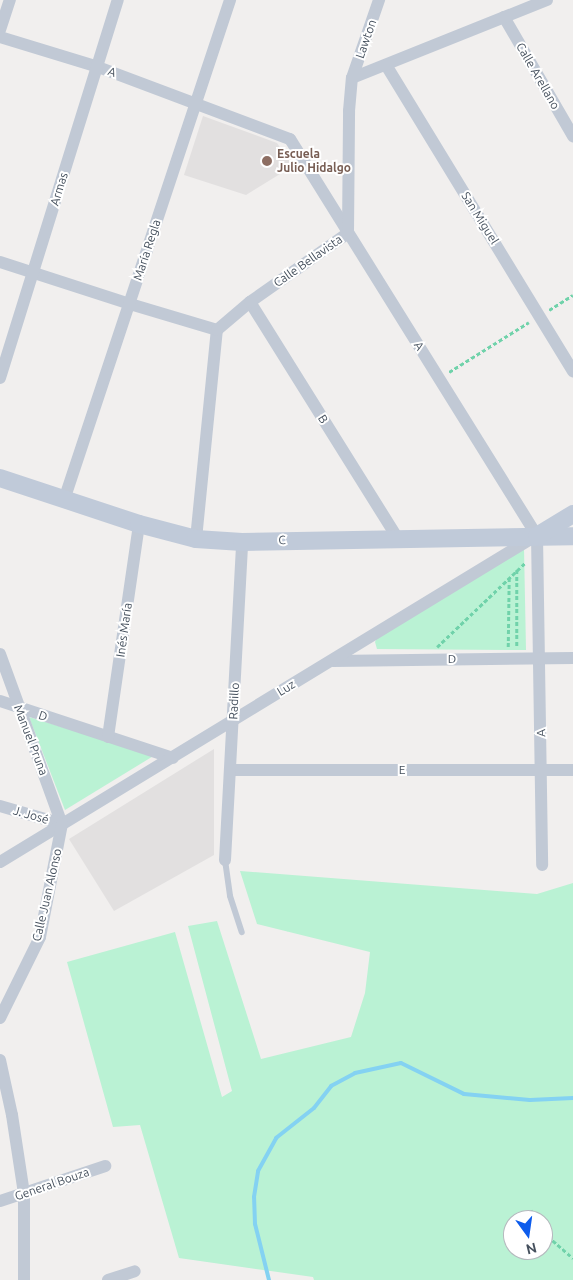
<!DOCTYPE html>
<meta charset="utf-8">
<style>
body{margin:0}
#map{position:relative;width:573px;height:1280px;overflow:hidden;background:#f1efee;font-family:Ubuntu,sans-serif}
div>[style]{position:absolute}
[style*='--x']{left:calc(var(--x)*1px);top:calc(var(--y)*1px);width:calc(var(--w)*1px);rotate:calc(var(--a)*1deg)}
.education>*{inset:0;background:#e2e0e0}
.green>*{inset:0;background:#baf2d4}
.stream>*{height:4px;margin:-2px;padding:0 2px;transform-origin:2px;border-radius:2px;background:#84d2f2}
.path>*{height:2.5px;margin-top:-1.25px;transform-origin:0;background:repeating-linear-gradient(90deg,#70d2aa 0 4px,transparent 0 6.5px)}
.lane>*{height:6px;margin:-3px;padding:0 3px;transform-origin:3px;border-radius:3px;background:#c1c9d5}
.street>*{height:12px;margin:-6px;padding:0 6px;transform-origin:6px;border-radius:6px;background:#c1c9d5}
.secondary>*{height:18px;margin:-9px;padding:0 9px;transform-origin:9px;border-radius:9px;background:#c0cad9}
.dots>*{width:14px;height:14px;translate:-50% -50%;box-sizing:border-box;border:2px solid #fff;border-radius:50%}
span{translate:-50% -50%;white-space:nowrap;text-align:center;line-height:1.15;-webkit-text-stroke:4px #fff;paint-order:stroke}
.street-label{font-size:12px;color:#45505d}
.education-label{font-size:12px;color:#785e54;font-weight:700}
.left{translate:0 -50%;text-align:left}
.north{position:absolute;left:503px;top:1210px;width:50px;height:50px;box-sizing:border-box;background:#fff;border:1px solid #b5b9be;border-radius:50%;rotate:166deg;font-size:14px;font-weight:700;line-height:20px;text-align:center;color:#45505d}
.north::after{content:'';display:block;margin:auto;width:18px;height:22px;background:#0d5cec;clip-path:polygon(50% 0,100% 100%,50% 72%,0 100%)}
</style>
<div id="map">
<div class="education">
<i style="clip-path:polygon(203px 116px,277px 143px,293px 166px,246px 195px,184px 175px)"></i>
<i style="clip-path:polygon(214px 749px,214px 855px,114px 911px,69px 839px)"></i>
</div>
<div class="green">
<i style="clip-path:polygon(524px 548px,526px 650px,377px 649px,375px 642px,378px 635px)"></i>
<i style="clip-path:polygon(29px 717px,155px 755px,65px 810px)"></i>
<i style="clip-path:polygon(evenodd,240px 871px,537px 894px,573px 883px,573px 1280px,314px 1280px,313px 1277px,179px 1258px,140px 1125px,113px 1127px,67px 962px,175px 932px,222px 1097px,232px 1091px,188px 926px,217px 921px,261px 1059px,351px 1037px,365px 993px,370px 952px,257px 924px,240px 871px,513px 1220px,543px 1220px,543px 1250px,513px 1250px,513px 1220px)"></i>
</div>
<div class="stream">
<i style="--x:269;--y:1280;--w:58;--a:-104"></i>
<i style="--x:255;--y:1224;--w:27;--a:-92"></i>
<i style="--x:254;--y:1197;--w:26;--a:-81"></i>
<i style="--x:258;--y:1171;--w:38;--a:-61"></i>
<i style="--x:276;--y:1138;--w:48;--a:-38.3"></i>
<i style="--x:314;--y:1108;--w:28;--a:-52"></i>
<i style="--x:331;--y:1086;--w:27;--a:-28"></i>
<i style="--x:355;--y:1073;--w:47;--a:-12.3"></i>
<i style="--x:401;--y:1063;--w:70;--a:26.2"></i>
<i style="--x:464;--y:1094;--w:66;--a:5.2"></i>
<i style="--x:530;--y:1100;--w:43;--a:-2.7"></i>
</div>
<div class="path">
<i style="--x:549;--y:310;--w:28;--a:-32"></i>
<i style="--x:449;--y:372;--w:94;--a:-32"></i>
<i style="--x:517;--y:570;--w:77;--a:90"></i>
<i style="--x:437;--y:647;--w:122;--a:-43.7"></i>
<i style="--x:508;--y:647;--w:69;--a:-89.2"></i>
<i style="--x:531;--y:1210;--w:11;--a:63"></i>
<i style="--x:543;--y:1232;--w:40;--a:41"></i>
</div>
<div class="lane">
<i style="--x:225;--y:860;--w:36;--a:82"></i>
<i style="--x:230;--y:896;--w:38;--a:72"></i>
</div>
<div class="street">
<i style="--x:504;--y:17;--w:138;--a:59.9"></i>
<i style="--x:0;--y:30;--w:32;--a:-72"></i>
<i style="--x:0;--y:37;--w:102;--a:17"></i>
<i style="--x:98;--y:67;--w:205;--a:20.6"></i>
<i style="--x:290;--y:139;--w:468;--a:58.1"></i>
<i style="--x:537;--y:536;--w:329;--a:89.1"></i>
<i style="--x:386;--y:65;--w:359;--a:58.6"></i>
<i style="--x:352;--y:78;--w:210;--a:-21.8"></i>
<i style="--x:0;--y:262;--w:137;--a:17.9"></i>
<i style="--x:130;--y:304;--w:91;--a:16.6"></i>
<i style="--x:250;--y:302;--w:277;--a:58"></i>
<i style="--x:0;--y:378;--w:396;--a:-72.7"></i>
<i style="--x:64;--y:500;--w:527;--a:-71.63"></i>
<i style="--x:196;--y:539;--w:210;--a:-84.3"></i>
<i style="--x:217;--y:330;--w:43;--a:-40.3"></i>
<i style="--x:250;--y:302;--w:120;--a:-35.1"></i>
<i style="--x:348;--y:233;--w:122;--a:-89.5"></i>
<i style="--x:349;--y:111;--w:33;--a:-85"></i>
<i style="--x:352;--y:78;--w:83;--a:-70.9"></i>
<i style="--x:0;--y:654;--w:181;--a:70"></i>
<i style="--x:333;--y:661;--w:240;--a:-0.7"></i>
<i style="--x:0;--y:701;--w:182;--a:18.2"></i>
<i style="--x:108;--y:737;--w:215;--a:-81.7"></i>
<i style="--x:230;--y:770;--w:343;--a:0"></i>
<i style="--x:0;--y:806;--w:65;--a:16.2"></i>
<i style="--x:225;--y:860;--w:318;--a:-86.9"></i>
<i style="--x:0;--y:862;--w:625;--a:-31.33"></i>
<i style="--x:0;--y:1018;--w:90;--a:-63.7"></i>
<i style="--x:40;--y:937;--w:115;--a:-79"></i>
<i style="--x:0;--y:1060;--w:56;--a:77.7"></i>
<i style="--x:12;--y:1115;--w:79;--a:81.3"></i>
<i style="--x:24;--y:1193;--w:87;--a:90"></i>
<i style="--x:0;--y:1201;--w:111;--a:-18.4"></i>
<i style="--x:108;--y:1280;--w:28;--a:-18"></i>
</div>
<div class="secondary">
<i style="--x:0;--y:478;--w:146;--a:18.3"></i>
<i style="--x:139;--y:524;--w:59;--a:14.7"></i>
<i style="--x:196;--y:539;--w:46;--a:3.7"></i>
<i style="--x:242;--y:542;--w:331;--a:-1"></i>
<i style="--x:537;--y:536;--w:42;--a:-31.4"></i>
</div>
<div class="dots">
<i style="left:267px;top:161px;background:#8d6e63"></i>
</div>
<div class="street-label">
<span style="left:366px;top:39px;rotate:-71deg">Lawton</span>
<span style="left:112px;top:72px;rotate:20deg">A</span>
<span style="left:538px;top:76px;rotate:60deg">Calle Arellano</span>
<span style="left:59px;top:189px;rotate:-73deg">Armas</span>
<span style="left:480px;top:218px;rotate:58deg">San Miguel</span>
<span style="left:147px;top:250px;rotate:-72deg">María Regla</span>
<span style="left:308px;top:261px;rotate:-35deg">Calle Bellavista</span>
<span style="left:419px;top:346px;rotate:58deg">A</span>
<span style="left:323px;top:419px;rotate:58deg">B</span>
<span style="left:282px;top:540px;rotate:-2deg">C</span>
<span style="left:124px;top:630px;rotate:-82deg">Inés María</span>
<span style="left:452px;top:659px">D</span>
<span style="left:286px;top:688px;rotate:-31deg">Luz</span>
<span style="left:234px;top:701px;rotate:-87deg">Radillo</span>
<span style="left:43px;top:716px;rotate:18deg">D</span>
<span style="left:541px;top:733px;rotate:-91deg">A</span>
<span style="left:31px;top:740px;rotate:69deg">Manuel Pruna</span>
<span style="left:402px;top:770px">E</span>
<span style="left:31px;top:815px;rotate:16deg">J. José</span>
<span style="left:47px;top:895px;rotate:-77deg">Calle Juan Alonso</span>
<span style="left:52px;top:1184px;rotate:-19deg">General Bouza</span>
</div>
<div class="education-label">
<span class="left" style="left:277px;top:161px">Escuela<br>Julio Hidalgo</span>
</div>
<div class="north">N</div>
</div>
